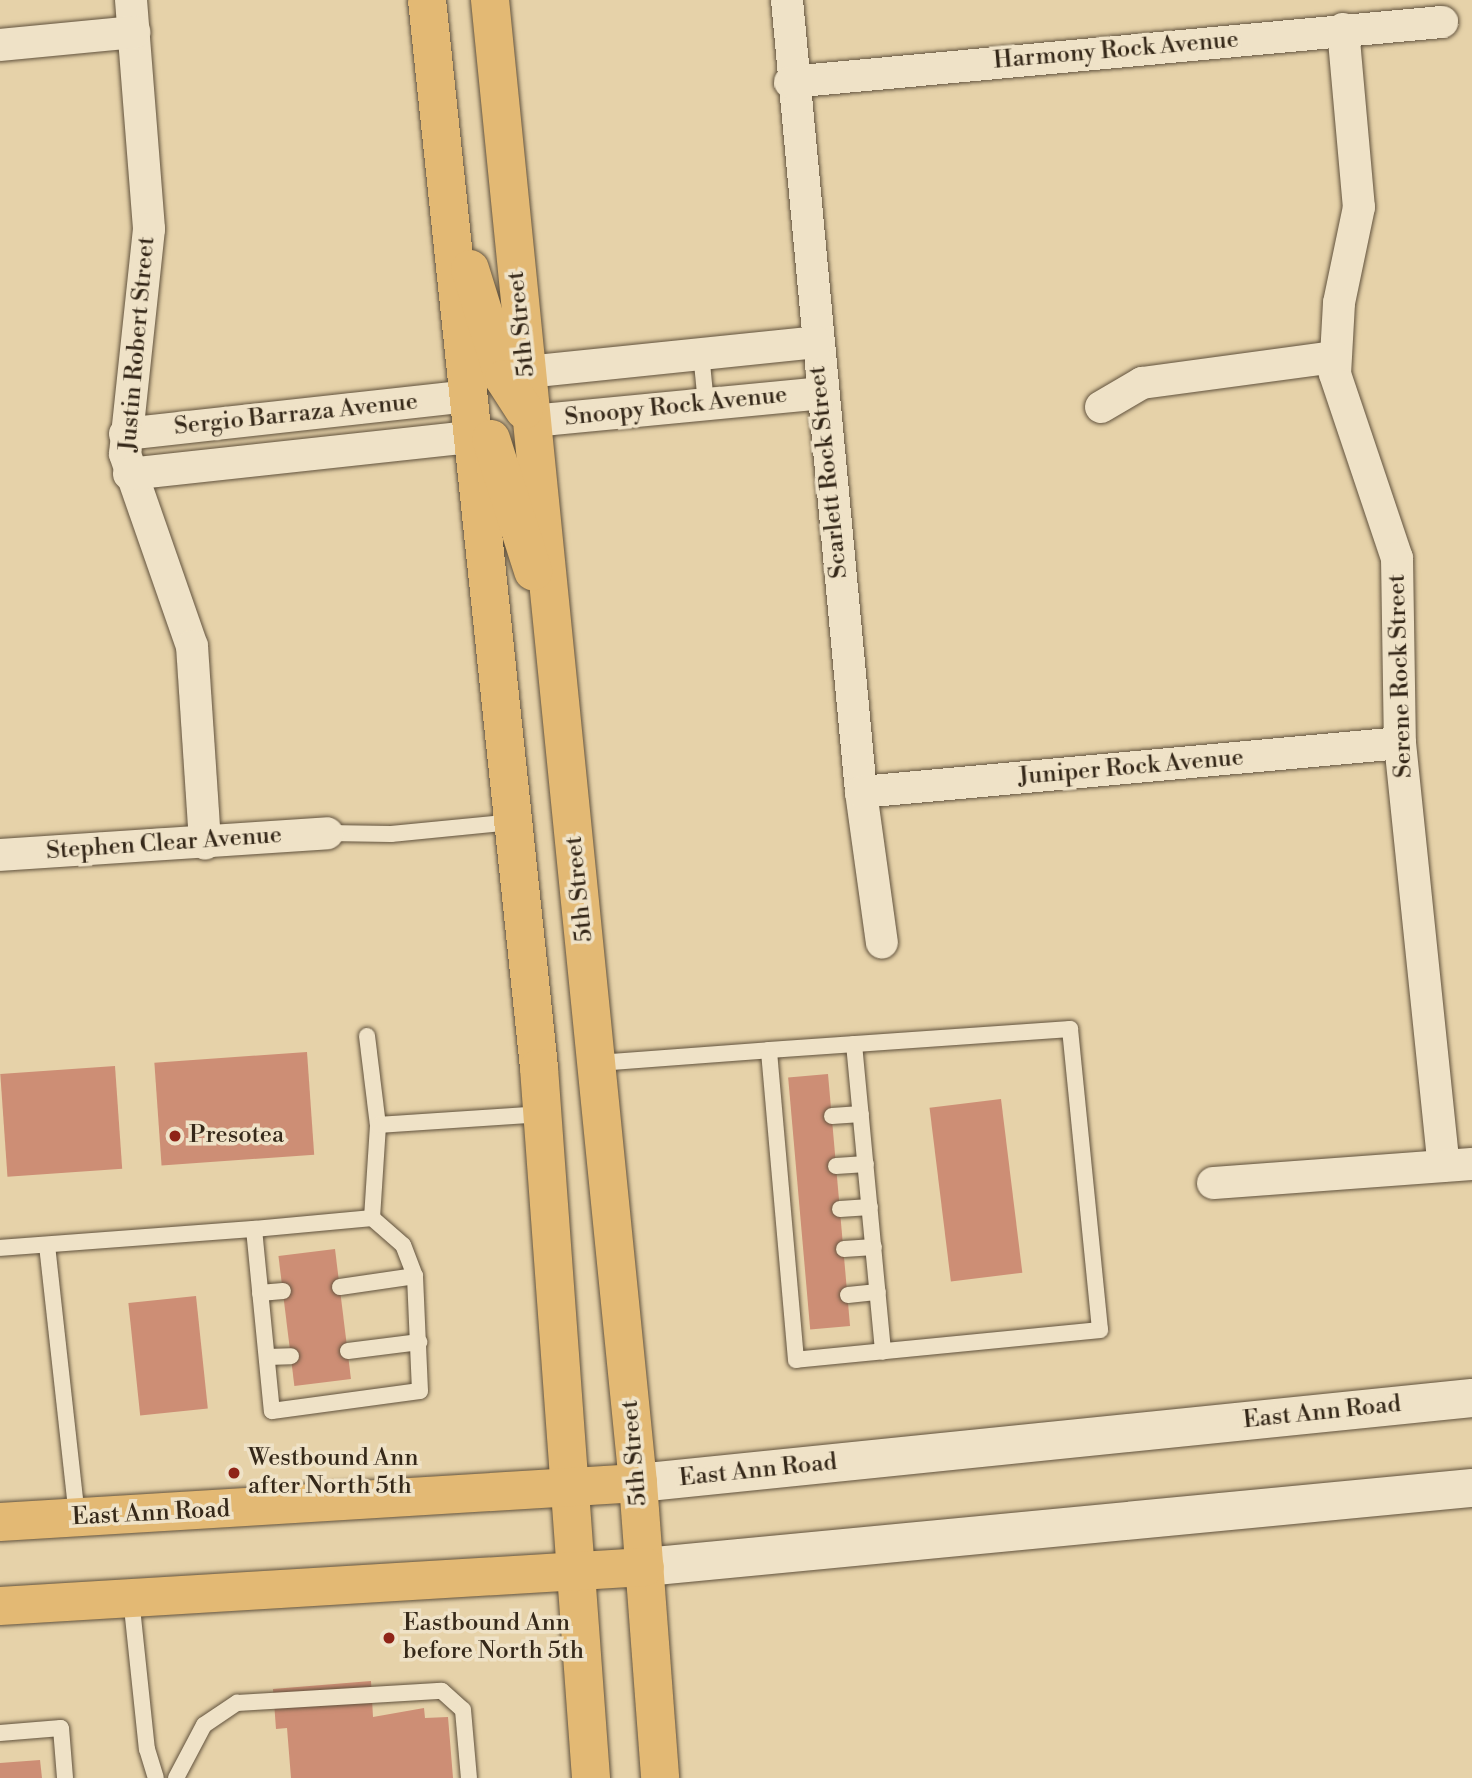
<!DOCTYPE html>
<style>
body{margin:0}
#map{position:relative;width:1472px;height:1778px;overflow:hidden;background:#e6d2a9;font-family:"Libre Bodoni",serif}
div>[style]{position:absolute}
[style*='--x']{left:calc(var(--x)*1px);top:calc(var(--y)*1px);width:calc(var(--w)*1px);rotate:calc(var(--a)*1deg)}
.building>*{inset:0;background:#cd8e75;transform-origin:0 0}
.roads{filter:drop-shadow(0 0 2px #61523d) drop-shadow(0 0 2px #61523d)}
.lane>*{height:16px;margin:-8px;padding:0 8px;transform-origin:8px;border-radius:8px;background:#efe2c7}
.street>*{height:32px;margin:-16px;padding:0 16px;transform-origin:16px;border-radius:16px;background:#efe2c7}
.secondary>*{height:38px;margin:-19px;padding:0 19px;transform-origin:19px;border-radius:19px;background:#efe2c7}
.primary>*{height:38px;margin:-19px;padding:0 19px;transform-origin:19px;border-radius:19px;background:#e3b974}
.dots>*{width:19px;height:19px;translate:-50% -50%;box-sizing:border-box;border:4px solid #efe2c7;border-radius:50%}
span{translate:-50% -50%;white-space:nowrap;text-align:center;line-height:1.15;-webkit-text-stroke:7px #efe2c7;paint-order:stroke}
.street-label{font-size:24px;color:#352819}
.poi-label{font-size:24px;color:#352819}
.left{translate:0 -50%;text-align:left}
</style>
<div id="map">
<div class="building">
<i style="left:307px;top:1052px;width:103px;height:153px;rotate:86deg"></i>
<i style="left:115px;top:1066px;width:103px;height:115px;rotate:86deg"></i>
<i style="left:828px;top:1074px;width:253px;height:40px;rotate:85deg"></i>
<i style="left:1001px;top:1099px;width:175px;height:72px;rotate:83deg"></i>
<i style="left:335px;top:1249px;width:131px;height:57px;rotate:83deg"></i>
<i style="left:196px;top:1296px;width:113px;height:68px;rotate:84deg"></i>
<i style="clip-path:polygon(371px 1681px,373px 1717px,424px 1708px,425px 1718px,448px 1717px,453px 1778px,291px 1778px,287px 1728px,276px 1729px,273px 1689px)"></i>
<i style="clip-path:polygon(40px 1760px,42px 1778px,0 1778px,0 1763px)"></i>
</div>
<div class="roads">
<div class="lane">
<i style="--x:701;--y:353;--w:51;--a:84.4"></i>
<i style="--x:327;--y:833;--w:64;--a:0.9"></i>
<i style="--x:391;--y:834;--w:124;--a:-5.6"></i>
<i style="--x:367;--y:1036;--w:90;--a:83"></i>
<i style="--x:854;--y:1044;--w:309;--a:84.6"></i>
<i style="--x:598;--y:1063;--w:171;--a:-4.3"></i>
<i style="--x:769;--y:1050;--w:302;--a:-4"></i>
<i style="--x:1070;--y:1029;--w:302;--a:84.3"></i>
<i style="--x:1100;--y:1330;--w:305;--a:174.4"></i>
<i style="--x:796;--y:1360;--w:311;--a:-95"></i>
<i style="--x:832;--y:1116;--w:29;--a:-4"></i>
<i style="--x:836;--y:1166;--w:30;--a:-4"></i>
<i style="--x:840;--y:1209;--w:30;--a:-4"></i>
<i style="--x:254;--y:1229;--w:119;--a:-5.3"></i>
<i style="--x:47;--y:1245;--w:274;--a:83.7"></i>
<i style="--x:0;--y:1248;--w:255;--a:-4.3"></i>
<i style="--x:254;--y:1229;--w:183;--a:84.4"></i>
<i style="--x:272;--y:1411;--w:149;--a:-7.7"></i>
<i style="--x:420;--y:1391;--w:115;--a:-92.5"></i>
<i style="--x:415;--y:1276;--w:33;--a:-111"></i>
<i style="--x:403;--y:1245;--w:41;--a:-138.9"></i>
<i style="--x:372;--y:1218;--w:93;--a:-86.3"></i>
<i style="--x:378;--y:1125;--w:165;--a:-3.8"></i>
<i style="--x:844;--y:1249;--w:30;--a:-4"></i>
<i style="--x:340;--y:1287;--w:76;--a:-8.3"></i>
<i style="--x:260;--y:1293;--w:23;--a:-5"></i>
<i style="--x:848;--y:1295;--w:30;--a:-6"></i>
<i style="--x:348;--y:1351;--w:72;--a:-7.2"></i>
<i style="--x:267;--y:1357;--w:24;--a:-2"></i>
<i style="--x:131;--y:1598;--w:152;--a:84"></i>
<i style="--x:147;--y:1749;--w:30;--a:73"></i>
<i style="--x:0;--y:1733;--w:61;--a:-4.7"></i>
<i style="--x:61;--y:1728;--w:50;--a:85.4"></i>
<i style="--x:176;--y:1778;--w:60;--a:-62.2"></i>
<i style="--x:204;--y:1725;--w:40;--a:-34"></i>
<i style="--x:237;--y:1703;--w:205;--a:-3.4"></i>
<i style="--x:442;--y:1691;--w:28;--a:42"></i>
<i style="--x:463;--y:1710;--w:68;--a:85"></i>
</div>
<div class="street">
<i style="--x:131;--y:0;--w:230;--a:85.5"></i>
<i style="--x:149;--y:229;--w:226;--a:96.1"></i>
<i style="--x:125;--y:454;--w:203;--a:70.8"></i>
<i style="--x:192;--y:646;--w:198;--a:86.2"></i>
<i style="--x:787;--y:0;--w:795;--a:84.66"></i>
<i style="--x:861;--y:792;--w:152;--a:82.1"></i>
<i style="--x:1343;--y:29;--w:179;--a:84.9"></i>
<i style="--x:1359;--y:207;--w:98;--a:101.8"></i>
<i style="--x:1339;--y:303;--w:71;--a:93.2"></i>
<i style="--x:1335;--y:374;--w:194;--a:71.4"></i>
<i style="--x:1397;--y:558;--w:185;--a:89.1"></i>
<i style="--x:1400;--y:743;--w:425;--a:84.1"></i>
<i style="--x:0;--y:45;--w:135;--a:-5.5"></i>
<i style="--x:790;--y:82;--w:655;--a:-5.26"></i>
<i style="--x:527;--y:372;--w:291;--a:-5.9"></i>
<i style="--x:1101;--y:407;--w:48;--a:-30.3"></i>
<i style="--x:1142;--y:383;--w:195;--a:-7.7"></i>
<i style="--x:532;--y:421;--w:290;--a:-5.5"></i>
<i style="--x:125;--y:434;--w:345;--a:-6.3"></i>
<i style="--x:129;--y:474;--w:345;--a:-6.2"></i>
<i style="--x:861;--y:792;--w:541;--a:-5.19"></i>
<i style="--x:0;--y:855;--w:328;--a:-3.8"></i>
<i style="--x:1213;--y:1183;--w:260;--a:-4.2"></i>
</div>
<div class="secondary">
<i style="--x:638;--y:1483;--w:838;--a:-5.82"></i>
<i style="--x:645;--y:1567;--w:831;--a:-5.46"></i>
</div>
<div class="primary">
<i style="--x:427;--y:0;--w:1074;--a:84.01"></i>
<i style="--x:539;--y:1068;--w:712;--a:85.81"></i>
<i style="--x:490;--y:0;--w:1490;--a:84.3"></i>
<i style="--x:638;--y:1483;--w:296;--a:85.7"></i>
<i style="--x:470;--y:269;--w:115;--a:72.8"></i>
<i style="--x:504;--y:379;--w:37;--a:57"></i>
<i style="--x:491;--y:439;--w:139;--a:72.3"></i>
<i style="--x:0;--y:1522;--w:639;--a:-3.5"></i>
<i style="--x:0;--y:1606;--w:646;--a:-3.46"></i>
</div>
</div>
<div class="dots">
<i style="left:175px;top:1136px;background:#8f2418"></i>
<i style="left:234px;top:1473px;background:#8f2418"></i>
<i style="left:389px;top:1638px;background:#8f2418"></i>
</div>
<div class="street-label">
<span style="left:1116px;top:51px;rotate:-5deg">Harmony Rock Avenue</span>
<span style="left:522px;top:324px;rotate:-96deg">5th Street</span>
<span style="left:138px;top:344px;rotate:-85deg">Justin Robert Street</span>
<span style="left:676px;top:407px;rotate:-6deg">Snoopy Rock Avenue</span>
<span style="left:296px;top:415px;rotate:-6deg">Sergio Barraza Avenue</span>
<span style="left:829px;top:472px;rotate:-96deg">Scarlett Rock Street</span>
<span style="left:1401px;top:676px;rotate:-92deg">Serene Rock Street</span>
<span style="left:1131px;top:768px;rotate:-5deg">Juniper Rock Avenue</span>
<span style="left:164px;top:844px;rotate:-4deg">Stephen Clear Avenue</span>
<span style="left:580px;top:889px;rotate:-96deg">5th Street</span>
<span style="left:1322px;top:1413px;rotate:-6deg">East Ann Road</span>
<span style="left:635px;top:1453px;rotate:-95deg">5th Street</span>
<span style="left:758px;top:1471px;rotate:-6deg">East Ann Road</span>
<span style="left:151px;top:1514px;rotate:-3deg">East Ann Road</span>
</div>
<div class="poi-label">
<span class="left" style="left:189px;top:1136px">Presotea</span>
<span class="left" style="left:248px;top:1473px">Westbound Ann<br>after North 5th</span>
<span class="left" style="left:403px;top:1638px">Eastbound Ann<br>before North 5th</span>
</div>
</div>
